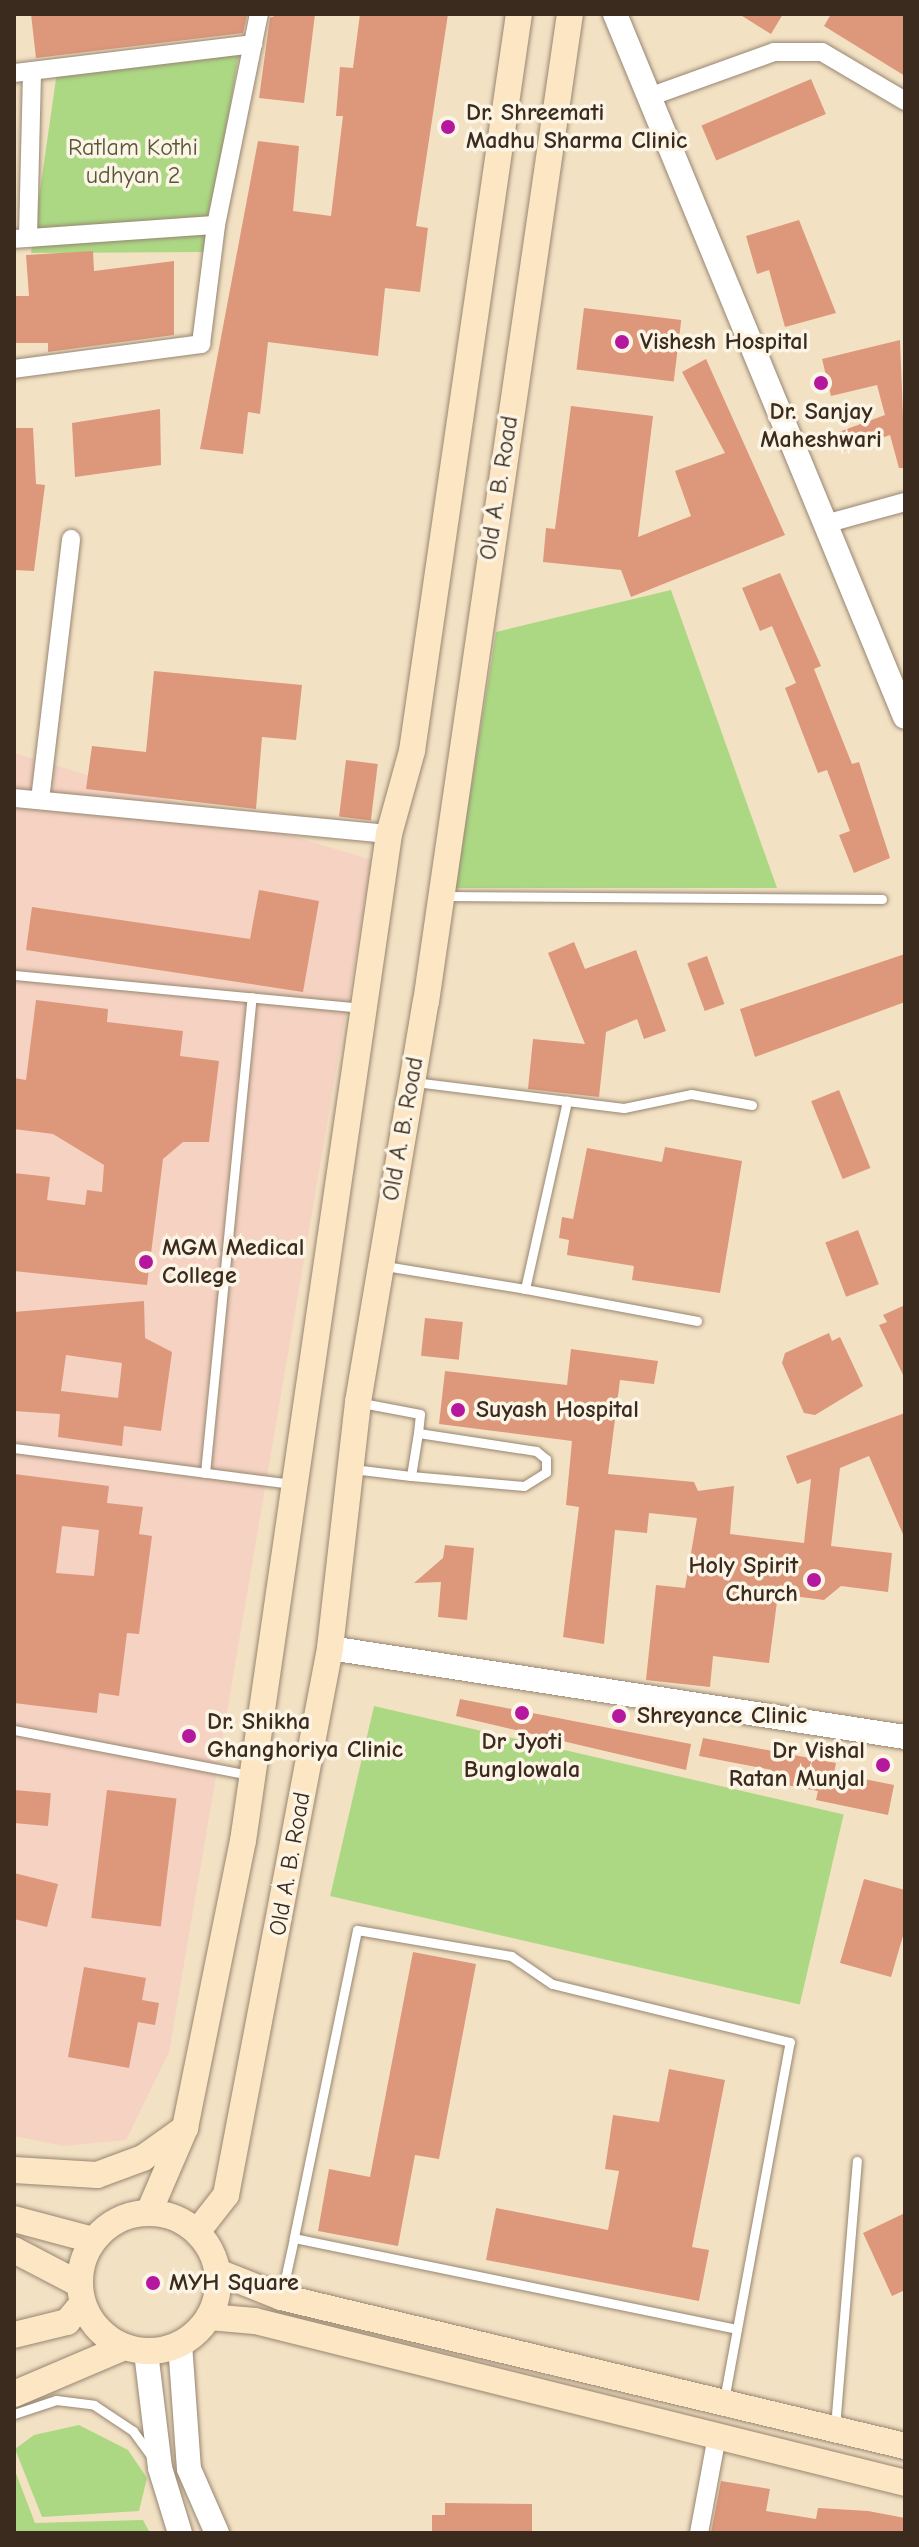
<!DOCTYPE html>
<style>
body{margin:0}
#map{position:relative;width:919px;height:2547px;overflow:hidden;background:#f3e1c4;font-family:"Comic Neue",sans-serif}
div>[style]{position:absolute}
[style*='--x']{left:calc(var(--x)*1px);top:calc(var(--y)*1px);width:calc(var(--w)*1px);rotate:calc(var(--a)*1deg)}
.built>*{inset:0;background:#f5d2c2}
.green>*{inset:0;background:#acd884;transform-origin:0 0}
.building>*{inset:0;background:#dd977b;transform-origin:0 0}
.roads{filter:drop-shadow(0 0 2px #978671) drop-shadow(0 0 2px #978671)}
.service>*{height:9px;margin:-4.5px;padding:0 4.5px;transform-origin:4.5px;border-radius:4.5px;background:#fff}
.minor>*{height:18px;margin:-9px;padding:0 9px;transform-origin:9px;border-radius:9px;background:#fff}
.tertiary>*{height:24px;margin:-12px;padding:0 12px;transform-origin:12px;border-radius:12px;background:#fff}
.secondary>*{height:26px;margin:-13px;padding:0 13px;transform-origin:13px;border-radius:13px;background:#fce6c4}
.secondary>.ring{margin:-13px;padding:0;box-sizing:content-box;background:none;border:26px solid #fce6c4;border-radius:50%}
.dots>*{width:22px;height:22px;translate:-50% -50%;box-sizing:border-box;border:4px solid #fcf5e5;border-radius:50%}
span{translate:-50% -50%;white-space:nowrap;text-align:center;line-height:1.15;-webkit-text-stroke:7px #fcf5e5;paint-order:stroke}
.poi-label{font-size:24px;color:#3b2a1e;font-weight:700}
.left{translate:0 -50%;text-align:left}
.right{translate:-100% -50%;text-align:right}
.park-label{font-size:24px;color:#575638}
.street-label{font-size:24px;color:#3b2a1e}
.frame{position:absolute;inset:0;border:16px solid #3b2a1e;pointer-events:none}
</style>
<div id="map">
<div class="built">
<i style="clip-path:polygon(14px 753px,372px 860px,169px 2052px,126px 2140px,63px 2146px,14px 2136px)"></i>
</div>
<div class="green">
<i style="clip-path:polygon(239px 52px,207px 252px,31px 253px,57px 72px)"></i>
<i style="clip-path:polygon(671px 590px,777px 888px,455px 888px,496px 632px)"></i>
<i style="left:374px;top:1706px;width:482px;height:195px;rotate:13deg"></i>
<i style="clip-path:polygon(79px 2425px,128px 2450px,147px 2478px,139px 2511px,42px 2517px,15px 2449px,34px 2435px)"></i>
<i style="clip-path:polygon(14px 2468px,35px 2523px,143px 2520px,150px 2533px,14px 2533px)"></i>
</div>
<div class="building">
<i style="clip-path:polygon(31px 14px,238px 14px,247px 15px,243px 33px,36px 58px)"></i>
<i style="clip-path:polygon(279px 14px,315px 14px,304px 103px,259px 98px,270px 18px)"></i>
<i style="clip-path:polygon(360px 14px,448px 14px,416px 226px,428px 228px,420px 292px,385px 288px,378px 356px,268px 342px,260px 414px,248px 412px,243px 454px,200px 449px,258px 141px,299px 146px,293px 211px,331px 216px,343px 116px,336px 116px,340px 67px,353px 68px)"></i>
<i style="clip-path:polygon(739px 14px,783px 14px,771px 34px)"></i>
<i style="clip-path:polygon(831px 14px,905px 14px,905px 76px,824px 26px)"></i>
<i style="left:811px;top:79px;width:38px;height:119px;rotate:67deg"></i>
<i style="clip-path:polygon(799px 220px,836px 313px,785px 327px,769px 270px,757px 274px,746px 236px)"></i>
<i style="clip-path:polygon(93px 251px,94px 271px,174px 261px,174px 335px,48px 352px,48px 343px,14px 343px,14px 296px,29px 296px,26px 255px)"></i>
<i style="left:584px;top:308px;width:98px;height:62px;rotate:7deg"></i>
<i style="clip-path:polygon(900px 340px,905px 468px,899px 468px,890px 435px,843px 451px,836px 433px,885px 415px,877px 385px,831px 396px,822px 359px)"></i>
<i style="clip-path:polygon(706px 359px,785px 535px,631px 597px,621px 570px,543px 562px,546px 528px,555px 529px,571px 406px,653px 416px,638px 537px,691px 516px,675px 471px,725px 453px,682px 372px)"></i>
<i style="clip-path:polygon(160px 409px,161px 465px,75px 477px,72px 423px)"></i>
<i style="clip-path:polygon(14px 428px,33px 428px,36px 484px,45px 485px,34px 571px,14px 570px)"></i>
<i style="clip-path:polygon(780px 573px,821px 666px,814px 669px,852px 764px,859px 762px,890px 858px,854px 873px,839px 835px,850px 831px,827px 770px,818px 773px,785px 688px,796px 683px,772px 626px,760px 631px,742px 588px)"></i>
<i style="clip-path:polygon(154px 671px,302px 685px,296px 740px,262px 737px,256px 809px,86px 789px,92px 746px,146px 752px)"></i>
<i style="left:346px;top:760px;width:32px;height:57px;rotate:7deg"></i>
<i style="clip-path:polygon(259px 890px,319px 901px,303px 992px,26px 950px,32px 907px,250px 939px)"></i>
<i style="clip-path:polygon(574px 942px,585px 969px,636px 950px,666px 1031px,644px 1039px,637px 1019px,606px 1032px,599px 1097px,528px 1089px,533px 1039px,585px 1044px,548px 953px)"></i>
<i style="clip-path:polygon(905px 954px,905px 1002px,755px 1057px,740px 1009px)"></i>
<i style="left:707px;top:956px;width:51px;height:21px;rotate:70deg"></i>
<i style="clip-path:polygon(36px 1000px,108px 1009px,107px 1022px,183px 1031px,180px 1056px,219px 1061px,209px 1142px,183px 1142px,163px 1159px,147px 1285px,14px 1271px,14px 1173px,50px 1177px,47px 1200px,85px 1205px,87px 1190px,102px 1192px,104px 1165px,53px 1134px,14px 1129px,14px 1078px,26px 1080px)"></i>
<i style="left:839px;top:1090px;width:84px;height:30px;rotate:68deg"></i>
<i style="clip-path:polygon(665px 1147px,742px 1161px,720px 1293px,632px 1280px,634px 1266px,567px 1255px,569px 1240px,559px 1238px,562px 1217px,573px 1219px,587px 1148px,662px 1162px)"></i>
<i style="left:858px;top:1230px;width:58px;height:35px;rotate:69deg"></i>
<i style="clip-path:polygon(evenodd,144px 1301px,145px 1338px,172px 1352px,161px 1431px,124px 1426px,122px 1446px,58px 1437px,60px 1414px,14px 1411px,14px 1312px,144px 1301px,66px 1355px,122px 1363px,118px 1398px,61px 1391px,66px 1355px)"></i>
<i style="clip-path:polygon(905px 1305px,905px 1379px,879px 1325px,887px 1322px,883px 1315px)"></i>
<i style="left:425px;top:1318px;width:38px;height:38px;rotate:6deg"></i>
<i style="clip-path:polygon(829px 1333px,832px 1341px,840px 1337px,863px 1386px,815px 1415px,804px 1413px,782px 1363px,785px 1353px)"></i>
<i style="clip-path:polygon(571px 1349px,658px 1361px,654px 1384px,620px 1380px,608px 1474px,694px 1482px,698px 1491px,734px 1486px,730px 1534px,804px 1543px,811px 1479px,797px 1484px,786px 1456px,905px 1413px,905px 1539px,869px 1456px,840px 1468px,831px 1546px,892px 1553px,888px 1592px,841px 1586px,824px 1600px,778px 1594px,769px 1663px,713px 1656px,710px 1687px,646px 1680px,656px 1585px,685px 1588px,697px 1518px,649px 1513px,647px 1533px,615px 1530px,604px 1644px,563px 1637px,579px 1507px,566px 1505px,572px 1441px,439px 1424px,445px 1371px,567px 1385px)"></i>
<i style="clip-path:polygon(evenodd,14px 1474px,109px 1486px,107px 1503px,143px 1507px,139px 1534px,152px 1536px,139px 1634px,127px 1633px,119px 1696px,99px 1693px,97px 1713px,14px 1703px,14px 1474px,62px 1526px,99px 1530px,94px 1576px,56px 1573px,62px 1526px)"></i>
<i style="clip-path:polygon(445px 1545px,474px 1548px,467px 1620px,438px 1617px,441px 1582px,414px 1583px,443px 1558px)"></i>
<i style="clip-path:polygon(460px 1699px,691px 1744px,686px 1770px,456px 1716px)"></i>
<i style="clip-path:polygon(703px 1738px,836px 1763px,834px 1773px,894px 1785px,888px 1815px,816px 1800px,818px 1791px,770px 1782px,772px 1770px,699px 1756px)"></i>
<i style="left:14px;top:1790px;width:37px;height:33px;rotate:5deg"></i>
<i style="left:107px;top:1790px;width:70px;height:129px;rotate:7deg"></i>
<i style="clip-path:polygon(14px 1873px,58px 1884px,47px 1927px,14px 1919px)"></i>
<i style="clip-path:polygon(864px 1879px,905px 1890px,905px 1929px,891px 1977px,840px 1963px)"></i>
<i style="clip-path:polygon(413px 1952px,476px 1964px,439px 2159px,415px 2155px,398px 2246px,318px 2231px,329px 2169px,370px 2177px)"></i>
<i style="clip-path:polygon(84px 1967px,146px 1978px,142px 2000px,159px 2003px,155px 2025px,138px 2022px,129px 2068px,68px 2057px)"></i>
<i style="clip-path:polygon(669px 2069px,725px 2080px,692px 2247px,709px 2250px,699px 2301px,486px 2260px,496px 2208px,608px 2230px,619px 2171px,605px 2169px,613px 2115px,659px 2122px)"></i>
<i style="clip-path:polygon(905px 2213px,905px 2290px,892px 2296px,863px 2233px)"></i>
<i style="clip-path:polygon(721px 2481px,770px 2489px,766px 2511px,816px 2519px,818px 2508px,868px 2511px,905px 2518px,905px 2533px,711px 2533px)"></i>
<i style="clip-path:polygon(445px 2503px,532px 2504px,532px 2533px,432px 2533px,432px 2515px,445px 2515px)"></i>
</div>
<div class="roads">
<div class="service">
<i style="--x:446;--y:896;--w:436;--a:0.4"></i>
<i style="--x:14;--y:975;--w:351;--a:5.4"></i>
<i style="--x:567;--y:1101;--w:57;--a:7"></i>
<i style="--x:624;--y:1108;--w:68;--a:-11.8"></i>
<i style="--x:691;--y:1094;--w:62;--a:10.2"></i>
<i style="--x:385;--y:1266;--w:142;--a:9.3"></i>
<i style="--x:525;--y:1289;--w:193;--a:-77.4"></i>
<i style="--x:567;--y:1101;--w:154;--a:-172.9"></i>
<i style="--x:525;--y:1289;--w:175;--a:10.5"></i>
<i style="--x:14;--y:1448;--w:280;--a:7.4"></i>
<i style="--x:353;--y:1469;--w:58;--a:6.9"></i>
<i style="--x:411;--y:1476;--w:44;--a:-80.8"></i>
<i style="--x:418;--y:1433;--w:19;--a:-84"></i>
<i style="--x:420;--y:1414;--w:59;--a:-169.3"></i>
<i style="--x:205;--y:1473;--w:478;--a:-84.4"></i>
<i style="--x:411;--y:1476;--w:113;--a:5.1"></i>
<i style="--x:524;--y:1486;--w:26;--a:-32"></i>
<i style="--x:546;--y:1472;--w:13;--a:-90"></i>
<i style="--x:546;--y:1459;--w:13;--a:-141"></i>
<i style="--x:536;--y:1451;--w:119;--a:-171.3"></i>
<i style="--x:14;--y:1730;--w:240;--a:10.8"></i>
<i style="--x:282;--y:2293;--w:56;--a:-77.7"></i>
<i style="--x:724;--y:2400;--w:364;--a:-79.6"></i>
<i style="--x:790;--y:2042;--w:245;--a:-166.3"></i>
<i style="--x:552;--y:1984;--w:50;--a:-145.7"></i>
<i style="--x:511;--y:1956;--w:156;--a:-170.4"></i>
<i style="--x:357;--y:1930;--w:314;--a:101.6"></i>
<i style="--x:294;--y:2238;--w:452;--a:11.6"></i>
<i style="--x:14;--y:2414;--w:44;--a:-18.4"></i>
<i style="--x:56;--y:2400;--w:38;--a:7"></i>
<i style="--x:94;--y:2405;--w:47;--a:33.7"></i>
<i style="--x:133;--y:2431;--w:31;--a:54"></i>
<i style="--x:835;--y:2427;--w:267;--a:-85.3"></i>
</div>
<div class="minor">
<i style="--x:14;--y:73;--w:241;--a:-6.9"></i>
<i style="--x:649;--y:97;--w:133;--a:-19.8"></i>
<i style="--x:774;--y:52;--w:48;--a:0"></i>
<i style="--x:822;--y:52;--w:96;--a:30.6"></i>
<i style="--x:28;--y:237;--w:162;--a:-88.6"></i>
<i style="--x:14;--y:239;--w:202;--a:-4"></i>
<i style="--x:14;--y:369;--w:189;--a:-7.6"></i>
<i style="--x:201;--y:344;--w:120;--a:-82.8"></i>
<i style="--x:216;--y:225;--w:215;--a:-78.5"></i>
<i style="--x:825;--y:524;--w:83;--a:-15.4"></i>
<i style="--x:14;--y:798;--w:377;--a:5.5"></i>
<i style="--x:40;--y:800;--w:263;--a:-83.2"></i>
<i style="--x:699;--y:2533;--w:99;--a:-79.5"></i>
</div>
<div class="tertiary">
<i style="--x:615;--y:14;--w:760;--a:67.58"></i>
<i style="--x:330;--y:1648;--w:582;--a:8.8"></i>
<i style="--x:180;--y:2344;--w:125;--a:85.9"></i>
<i style="--x:189;--y:2469;--w:70;--a:66.4"></i>
<i style="--x:146;--y:2352;--w:117;--a:83.1"></i>
<i style="--x:160;--y:2468;--w:68;--a:72.9"></i>
</div>
<div class="secondary">
<i style="--x:14;--y:2170;--w:83;--a:3.4"></i>
<i style="--x:97;--y:2175;--w:49;--a:-20.3"></i>
<i style="--x:143;--y:2158;--w:52;--a:-35.5"></i>
<i style="--x:149;--y:2212;--w:91;--a:-66.8"></i>
<i style="--x:185;--y:2128;--w:293;--a:-78.6"></i>
<i style="--x:243;--y:1841;--w:1018;--a:-81.75"></i>
<i style="--x:389;--y:834;--w:86;--a:-74.5"></i>
<i style="--x:412;--y:751;--w:745;--a:-81.74"></i>
<i class="ring" style="left:80px;top:2213px;width:112px;height:112px"></i>
<i style="--x:14;--y:2219;--w:82;--a:14.9"></i>
<i style="--x:197;--y:2232;--w:47;--a:-51.9"></i>
<i style="--x:226;--y:2195;--w:557;--a:-79.23"></i>
<i style="--x:330;--y:1648;--w:248;--a:-83.5"></i>
<i style="--x:358;--y:1402;--w:406;--a:-80.4"></i>
<i style="--x:426;--y:1002;--w:998;--a:-81.71"></i>
<i style="--x:14;--y:2250;--w:73;--a:27.6"></i>
<i style="--x:218;--y:2272;--w:68;--a:21.6"></i>
<i style="--x:281;--y:2297;--w:642;--a:13.43"></i>
<i style="--x:209;--y:2317;--w:46;--a:5"></i>
<i style="--x:255;--y:2321;--w:670;--a:13.99"></i>
<i style="--x:14;--y:2335;--w:55;--a:-13.8"></i>
<i style="--x:67;--y:2322;--w:23;--a:-50"></i>
<i style="--x:14;--y:2394;--w:120;--a:-23.1"></i>
</div>
</div>
<div class="dots">
<i style="left:448px;top:127px;background:#b5179e"></i>
<i style="left:622px;top:342px;background:#b5179e"></i>
<i style="left:821px;top:383px;background:#b5179e"></i>
<i style="left:146px;top:1262px;background:#b5179e"></i>
<i style="left:458px;top:1410px;background:#b5179e"></i>
<i style="left:814px;top:1580px;background:#b5179e"></i>
<i style="left:522px;top:1713px;background:#b5179e"></i>
<i style="left:619px;top:1716px;background:#b5179e"></i>
<i style="left:189px;top:1736px;background:#b5179e"></i>
<i style="left:883px;top:1765px;background:#b5179e"></i>
<i style="left:153px;top:2283px;background:#b5179e"></i>
</div>
<div class="poi-label">
<span class="left" style="left:466px;top:127px">Dr. Shreemati<br>Madhu Sharma Clinic</span>
<span class="left" style="left:640px;top:342px">Vishesh Hospital</span>
<span style="left:821px;top:426px">Dr. Sanjay<br>Maheshwari</span>
<span class="left" style="left:162px;top:1262px">MGM Medical<br>College</span>
<span class="left" style="left:476px;top:1410px">Suyash Hospital</span>
<span class="right" style="left:798px;top:1580px">Holy Spirit<br>Church</span>
<span class="left" style="left:637px;top:1716px">Shreyance Clinic</span>
<span class="left" style="left:207px;top:1736px">Dr. Shikha<br>Ghanghoriya Clinic</span>
<span style="left:522px;top:1756px">Dr Jyoti<br>Bunglowala</span>
<span class="right" style="left:865px;top:1765px">Dr Vishal<br>Ratan Munjal</span>
<span class="left" style="left:169px;top:2283px">MYH Square</span>
</div>
<div class="park-label">
<span style="left:133px;top:162px">Ratlam Kothi<br>udhyan 2</span>
</div>
<div class="street-label">
<span style="left:499px;top:488px;rotate:-81deg">Old A. B. Road</span>
<span style="left:403px;top:1129px;rotate:-80deg">Old A. B. Road</span>
<span style="left:290px;top:1864px;rotate:-80deg">Old A. B. Road</span>
</div>
<div class="frame"></div>
</div>
